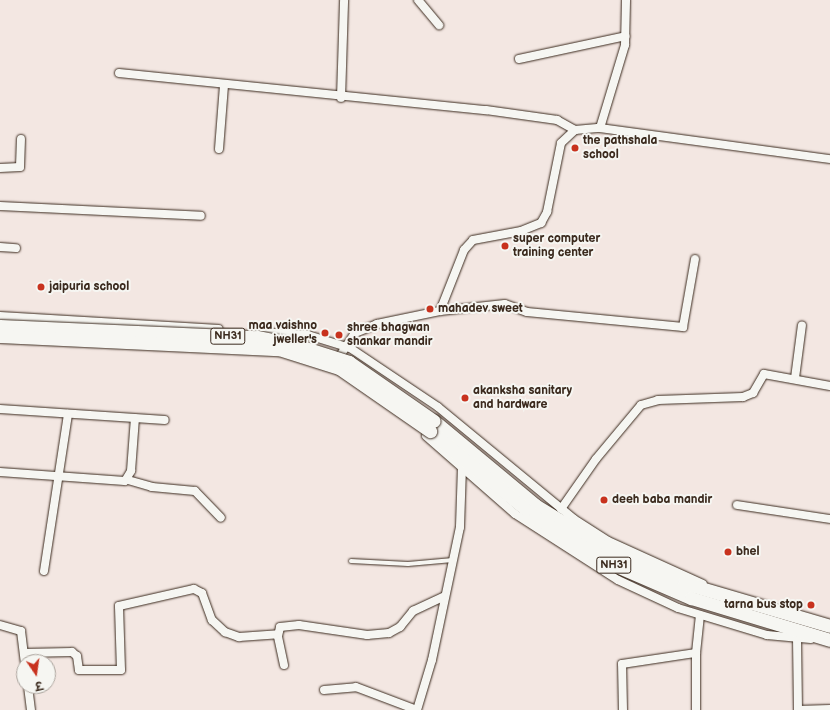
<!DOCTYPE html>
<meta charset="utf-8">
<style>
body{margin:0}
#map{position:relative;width:830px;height:710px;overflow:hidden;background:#f3e7e2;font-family:"Balsamiq Sans","Playpen Sans Deva",sans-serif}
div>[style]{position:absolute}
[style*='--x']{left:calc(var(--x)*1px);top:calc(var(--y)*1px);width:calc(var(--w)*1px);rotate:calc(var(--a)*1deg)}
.roads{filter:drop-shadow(0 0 1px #3b2a1e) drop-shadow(0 0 1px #3b2a1e)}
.service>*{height:4px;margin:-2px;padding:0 2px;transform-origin:2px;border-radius:2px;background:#f6f6f2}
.minor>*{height:8px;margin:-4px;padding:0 4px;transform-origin:4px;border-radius:4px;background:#f6f6f2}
.trunk>*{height:13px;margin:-6.5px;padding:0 6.5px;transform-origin:6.5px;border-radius:6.5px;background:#f6f6f2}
.bridges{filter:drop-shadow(0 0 1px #3b2a1e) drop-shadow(0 0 1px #3b2a1e)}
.trunk-bridge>*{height:13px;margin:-6.5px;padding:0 6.5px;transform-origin:6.5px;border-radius:6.5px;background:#f6f6f2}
.dots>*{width:11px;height:11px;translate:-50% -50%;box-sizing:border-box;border:2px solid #f6f6f2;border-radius:50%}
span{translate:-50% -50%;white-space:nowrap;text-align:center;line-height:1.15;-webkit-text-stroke:4px #f6f6f2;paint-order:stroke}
.shield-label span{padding:1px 3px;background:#f6f6f2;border:1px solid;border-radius:3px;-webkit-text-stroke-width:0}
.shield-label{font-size:11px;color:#3b2a1e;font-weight:700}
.poi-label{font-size:12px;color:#3b2a1e;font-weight:700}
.left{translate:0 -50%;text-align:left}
.right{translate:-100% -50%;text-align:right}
.north{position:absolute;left:16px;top:654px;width:40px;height:40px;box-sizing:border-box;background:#f6f6f2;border:1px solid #aba49d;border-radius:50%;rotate:167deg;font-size:11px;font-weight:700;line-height:16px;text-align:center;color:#3b2a1e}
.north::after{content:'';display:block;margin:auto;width:14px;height:18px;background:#c8321e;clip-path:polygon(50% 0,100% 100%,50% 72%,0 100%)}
</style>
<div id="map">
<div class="roads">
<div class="service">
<i style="--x:351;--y:561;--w:57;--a:3"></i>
<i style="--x:408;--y:564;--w:45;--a:-5.1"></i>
</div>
<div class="minor">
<i style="--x:418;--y:0;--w:33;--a:50"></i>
<i style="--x:519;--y:59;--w:109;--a:-12.1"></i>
<i style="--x:119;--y:73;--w:369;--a:5.8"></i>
<i style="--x:486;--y:110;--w:72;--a:8"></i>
<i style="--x:557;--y:120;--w:21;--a:29"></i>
<i style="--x:341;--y:98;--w:98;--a:-88.2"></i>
<i style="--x:600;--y:128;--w:87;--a:-73.2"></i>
<i style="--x:625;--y:45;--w:45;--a:-88.7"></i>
<i style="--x:219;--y:149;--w:64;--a:-85.5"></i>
<i style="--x:0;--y:168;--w:20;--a:-3"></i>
<i style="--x:20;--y:167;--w:28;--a:-88"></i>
<i style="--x:0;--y:206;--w:201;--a:2.8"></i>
<i style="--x:0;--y:247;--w:16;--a:4"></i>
<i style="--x:440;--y:311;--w:65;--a:-6.1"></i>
<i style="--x:505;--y:304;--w:23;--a:20"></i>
<i style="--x:527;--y:312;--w:157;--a:5.5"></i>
<i style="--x:683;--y:327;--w:69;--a:-80"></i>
<i style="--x:0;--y:316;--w:219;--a:3.4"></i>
<i style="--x:258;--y:332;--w:50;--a:3.4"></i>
<i style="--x:308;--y:335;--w:44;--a:17.2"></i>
<i style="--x:350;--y:348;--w:106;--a:33.8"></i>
<i style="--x:438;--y:407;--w:176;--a:39.5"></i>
<i style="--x:574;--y:519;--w:40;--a:32.9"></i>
<i style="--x:608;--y:541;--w:104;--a:24.4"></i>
<i style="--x:336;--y:362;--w:35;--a:-57"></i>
<i style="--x:355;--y:333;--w:24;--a:-22"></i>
<i style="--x:377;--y:324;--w:64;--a:-11.7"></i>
<i style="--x:440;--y:311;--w:66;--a:-68.5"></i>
<i style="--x:464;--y:250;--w:13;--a:-48"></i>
<i style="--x:473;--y:240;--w:49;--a:-10.6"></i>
<i style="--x:521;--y:231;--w:22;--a:-22"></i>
<i style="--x:541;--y:223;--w:13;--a:-61"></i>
<i style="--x:547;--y:212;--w:70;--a:-78.5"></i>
<i style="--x:561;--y:143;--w:19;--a:-43"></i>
<i style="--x:575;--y:130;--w:25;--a:-5"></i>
<i style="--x:600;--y:128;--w:232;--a:7.7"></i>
<i style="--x:795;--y:378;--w:53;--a:-82.5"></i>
<i style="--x:0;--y:409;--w:165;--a:3.8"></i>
<i style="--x:426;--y:436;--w:118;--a:41.2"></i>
<i style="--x:515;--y:514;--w:122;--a:32.7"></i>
<i style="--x:618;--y:580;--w:66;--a:25"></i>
<i style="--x:678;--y:608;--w:93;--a:16.9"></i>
<i style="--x:767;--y:635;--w:44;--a:5.2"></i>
<i style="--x:0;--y:472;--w:125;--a:4.1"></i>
<i style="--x:125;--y:481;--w:12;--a:-59"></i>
<i style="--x:131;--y:471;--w:53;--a:-85.7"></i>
<i style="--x:128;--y:480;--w:25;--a:16"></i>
<i style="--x:152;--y:487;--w:43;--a:5.3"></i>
<i style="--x:195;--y:491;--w:37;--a:46"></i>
<i style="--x:737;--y:505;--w:94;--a:8.6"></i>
<i style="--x:561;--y:509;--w:61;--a:-55"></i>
<i style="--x:596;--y:459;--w:70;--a:-50.2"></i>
<i style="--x:641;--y:405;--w:18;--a:-16"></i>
<i style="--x:658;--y:400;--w:85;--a:-2"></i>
<i style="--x:743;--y:397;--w:11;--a:-22"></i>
<i style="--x:753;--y:393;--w:22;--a:-60"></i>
<i style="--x:764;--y:374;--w:67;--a:10.3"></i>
<i style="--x:44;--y:571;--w:159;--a:-81.3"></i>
<i style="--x:0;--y:625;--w:22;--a:16"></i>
<i style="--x:21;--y:631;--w:31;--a:83"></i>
<i style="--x:797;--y:638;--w:72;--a:89.2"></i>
<i style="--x:24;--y:653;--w:48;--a:-1.2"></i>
<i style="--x:72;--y:652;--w:6;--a:39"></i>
<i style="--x:77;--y:656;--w:14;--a:82"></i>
<i style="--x:79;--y:670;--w:42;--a:0"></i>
<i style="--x:121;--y:670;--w:64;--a:-91.8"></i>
<i style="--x:119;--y:606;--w:77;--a:-12.8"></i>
<i style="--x:194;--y:589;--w:9;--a:27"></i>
<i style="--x:202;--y:593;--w:29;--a:70"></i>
<i style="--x:212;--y:620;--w:18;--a:43"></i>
<i style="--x:225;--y:632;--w:15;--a:20"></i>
<i style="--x:239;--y:637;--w:39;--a:-4"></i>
<i style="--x:284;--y:665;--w:30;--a:-102"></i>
<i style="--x:278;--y:636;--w:9;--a:-77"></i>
<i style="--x:280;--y:627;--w:19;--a:-6"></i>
<i style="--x:299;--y:625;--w:69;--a:8.4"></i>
<i style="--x:367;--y:635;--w:22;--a:-5"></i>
<i style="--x:389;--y:633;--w:13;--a:-29"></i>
<i style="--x:400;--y:627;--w:21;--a:-51"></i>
<i style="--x:413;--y:611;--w:35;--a:-25"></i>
<i style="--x:28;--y:686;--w:24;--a:83"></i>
<i style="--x:324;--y:690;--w:32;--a:-5"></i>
<i style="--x:356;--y:687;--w:65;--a:20.7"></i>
<i style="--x:417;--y:710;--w:52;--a:-73.3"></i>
<i style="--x:432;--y:660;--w:136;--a:-78.1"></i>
<i style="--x:460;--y:527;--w:59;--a:-88.1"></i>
<i style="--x:623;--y:710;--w:46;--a:-91.2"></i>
<i style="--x:622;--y:664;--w:75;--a:-8.5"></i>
<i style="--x:696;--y:710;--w:57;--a:-90"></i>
<i style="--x:696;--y:653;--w:38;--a:-84"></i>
<i style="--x:798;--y:710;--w:32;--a:-2"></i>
</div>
<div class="trunk">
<i style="--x:434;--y:421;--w:131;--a:39.7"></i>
<i style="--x:535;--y:505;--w:84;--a:31.4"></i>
<i style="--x:607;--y:549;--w:84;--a:23.8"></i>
<i style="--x:684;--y:583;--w:152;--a:16.4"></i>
<i style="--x:430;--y:431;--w:136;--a:39.3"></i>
<i style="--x:535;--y:517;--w:83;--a:32.2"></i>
<i style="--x:605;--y:561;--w:94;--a:23.3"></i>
<i style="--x:691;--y:598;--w:145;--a:16.8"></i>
</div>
</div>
<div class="bridges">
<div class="trunk-bridge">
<i style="--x:0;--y:326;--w:257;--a:2.5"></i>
<i style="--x:257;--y:337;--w:33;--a:11"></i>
<i style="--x:289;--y:343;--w:63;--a:17.6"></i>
<i style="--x:349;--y:362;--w:103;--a:34.8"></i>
<i style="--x:0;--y:336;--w:279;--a:2.7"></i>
<i style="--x:279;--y:349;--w:63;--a:17.6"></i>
<i style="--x:339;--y:368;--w:111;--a:34.7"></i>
</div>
</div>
<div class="dots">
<i style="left:575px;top:148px;background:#c8321e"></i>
<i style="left:505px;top:246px;background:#c8321e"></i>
<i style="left:41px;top:287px;background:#c8321e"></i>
<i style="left:430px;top:309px;background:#c8321e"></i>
<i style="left:325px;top:333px;background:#c8321e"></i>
<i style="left:339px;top:335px;background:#c8321e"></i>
<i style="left:465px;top:398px;background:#c8321e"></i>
<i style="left:604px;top:500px;background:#c8321e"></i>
<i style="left:728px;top:552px;background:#c8321e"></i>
<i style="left:811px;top:605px;background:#c8321e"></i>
</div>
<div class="shield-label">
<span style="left:228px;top:336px">NH31</span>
<span style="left:614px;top:565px">NH31</span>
</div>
<div class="poi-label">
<span class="left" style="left:583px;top:148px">the pathshala<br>school</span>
<span class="left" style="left:513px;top:246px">super computer<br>training center</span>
<span class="left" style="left:49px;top:287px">jaipuria school</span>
<span class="left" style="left:438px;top:309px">mahadev sweet</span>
<span class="right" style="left:317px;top:333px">maa vaishno<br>jweller's</span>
<span class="left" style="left:347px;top:335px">shree bhagwan<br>shankar mandir</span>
<span class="left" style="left:473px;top:398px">akanksha sanitary<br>and hardware</span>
<span class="left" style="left:612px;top:500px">deeh baba mandir</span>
<span class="left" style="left:736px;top:552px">bhel</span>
<span class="right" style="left:803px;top:605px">tarna bus stop</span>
</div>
<div class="north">उ</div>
</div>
